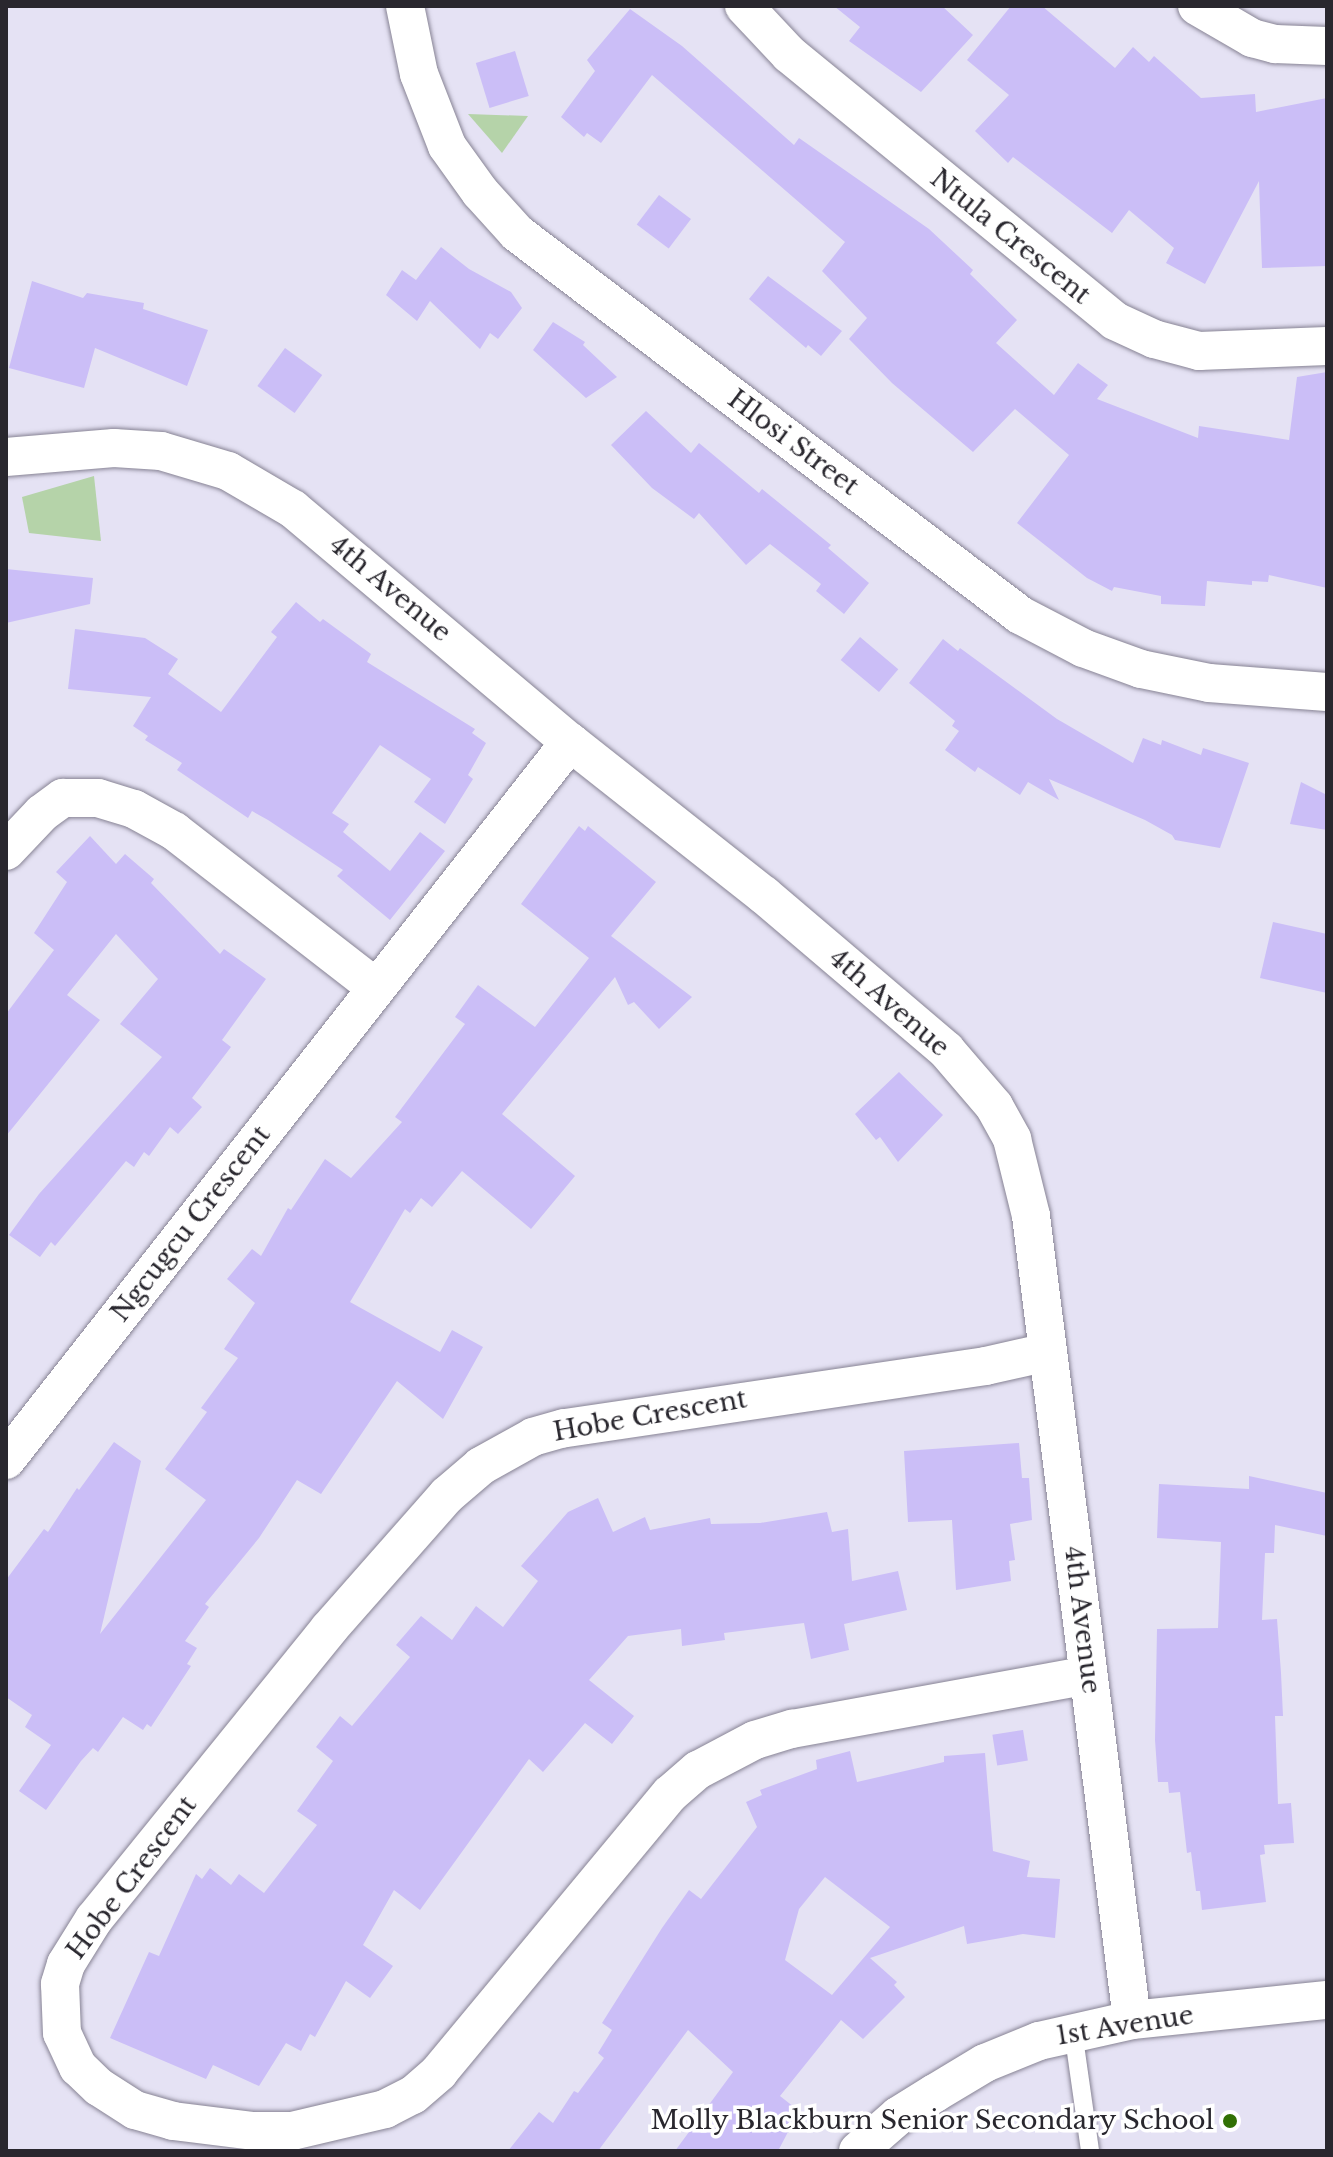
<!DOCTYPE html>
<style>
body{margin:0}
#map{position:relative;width:1333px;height:2157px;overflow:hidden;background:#e5e2f4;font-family:"Libre Baskerville",serif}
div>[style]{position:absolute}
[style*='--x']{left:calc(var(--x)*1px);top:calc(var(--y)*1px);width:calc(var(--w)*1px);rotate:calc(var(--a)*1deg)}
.green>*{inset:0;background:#b5d3a9}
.building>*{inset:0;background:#cbbef7;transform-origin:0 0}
.roads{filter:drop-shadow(0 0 2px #878394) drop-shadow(0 0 2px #878394)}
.service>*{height:18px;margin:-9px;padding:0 9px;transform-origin:9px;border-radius:9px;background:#fff}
.minor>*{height:38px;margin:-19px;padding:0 19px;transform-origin:19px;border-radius:19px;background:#fff}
.dots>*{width:22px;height:22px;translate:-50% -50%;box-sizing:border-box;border:4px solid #fff;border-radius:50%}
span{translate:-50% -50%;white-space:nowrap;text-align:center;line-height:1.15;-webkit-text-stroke:7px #fff;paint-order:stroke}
.street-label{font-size:26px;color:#29272e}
.poi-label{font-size:26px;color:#29272e}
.right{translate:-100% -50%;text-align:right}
.frame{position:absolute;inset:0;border:8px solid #29272e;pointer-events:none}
</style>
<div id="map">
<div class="green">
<i style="clip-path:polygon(468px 114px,528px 116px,502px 153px)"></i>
<i style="clip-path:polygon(94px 476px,101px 541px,29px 533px,22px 497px)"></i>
</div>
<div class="building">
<i style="clip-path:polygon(834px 6px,942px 6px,973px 35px,921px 92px,849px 41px,860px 27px)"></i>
<i style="clip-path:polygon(1011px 6px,1042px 6px,1115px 68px,1133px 47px,1149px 62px,1154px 56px,1201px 98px,1255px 94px,1256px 112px,1327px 98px,1327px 266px,1262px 268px,1259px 181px,1205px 284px,1166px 263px,1174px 248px,1129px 210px,1112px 233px,1013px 157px,1008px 163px,975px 131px,1009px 95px,967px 60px)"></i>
<i style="clip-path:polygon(630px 9px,682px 46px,794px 145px,799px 138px,929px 229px,973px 270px,970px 274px,1017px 320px,996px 343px,1054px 395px,1078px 363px,1108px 385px,1097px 399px,1198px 438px,1199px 426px,1289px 440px,1297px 377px,1327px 372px,1327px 588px,1269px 575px,1268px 582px,1252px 581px,1252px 585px,1207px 581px,1205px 606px,1161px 604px,1161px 596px,1114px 587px,1112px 591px,1087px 578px,1017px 523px,1069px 455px,1015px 409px,973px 452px,892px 383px,849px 339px,867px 318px,822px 271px,845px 242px,652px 75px,601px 143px,587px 133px,584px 137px,561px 117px,595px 71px,587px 60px)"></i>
<i style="left:515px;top:51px;width:47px;height:41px;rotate:73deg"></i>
<i style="left:659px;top:195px;width:40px;height:37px;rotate:37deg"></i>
<i style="clip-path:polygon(441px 247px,469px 269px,511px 292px,522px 308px,498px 339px,490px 333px,480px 349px,430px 301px,417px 321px,386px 295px,402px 270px,416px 280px)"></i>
<i style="clip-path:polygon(768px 276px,842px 331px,821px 356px,808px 345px,806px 348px,749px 299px)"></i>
<i style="clip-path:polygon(32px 281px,83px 298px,87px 293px,144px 303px,143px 309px,208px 330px,187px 386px,95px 348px,84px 388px,9px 368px)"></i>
<i style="clip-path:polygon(553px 322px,585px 342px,583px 345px,617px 377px,586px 398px,533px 350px)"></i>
<i style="left:285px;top:348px;width:46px;height:47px;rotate:36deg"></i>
<i style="clip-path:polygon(646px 411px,691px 453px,699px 443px,759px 493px,762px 489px,831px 545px,828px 548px,869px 583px,844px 614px,816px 591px,821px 584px,770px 544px,746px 565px,699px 513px,694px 519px,652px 488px,611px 445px)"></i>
<i style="clip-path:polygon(6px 569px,93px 578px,90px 604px,6px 623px)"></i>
<i style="clip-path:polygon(296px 602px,320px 622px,323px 619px,371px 654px,367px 662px,475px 729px,472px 733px,486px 743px,468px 775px,473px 779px,445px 824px,414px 802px,431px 779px,380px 745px,332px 813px,349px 824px,343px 832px,390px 871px,420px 832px,445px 851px,390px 920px,337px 876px,343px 870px,268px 820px,252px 811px,248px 818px,177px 770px,182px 763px,145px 740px,148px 736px,133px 726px,151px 697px,68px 689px,75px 629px,145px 638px,178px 659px,168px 674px,221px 712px,277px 637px,271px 632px)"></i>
<i style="left:860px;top:637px;width:50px;height:30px;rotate:40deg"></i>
<i style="clip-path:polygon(943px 639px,958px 651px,960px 648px,1057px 719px,1133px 763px,1143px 738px,1161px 745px,1162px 740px,1201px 755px,1203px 748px,1249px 763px,1220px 848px,1175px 840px,1172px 835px,1145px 820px,1049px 779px,1059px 800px,1028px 782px,1020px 795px,978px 767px,975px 772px,945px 750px,959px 731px,952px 726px,955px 721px,909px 683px)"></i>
<i style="clip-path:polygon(1301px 782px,1327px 795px,1327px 830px,1290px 824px)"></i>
<i style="clip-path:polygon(579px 826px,585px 831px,588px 826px,656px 882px,611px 936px,692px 997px,659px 1029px,634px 1002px,628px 1005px,615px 977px,502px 1114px,575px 1176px,531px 1229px,462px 1171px,432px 1207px,421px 1198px,410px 1213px,405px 1209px,350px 1302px,440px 1352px,452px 1330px,483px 1347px,443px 1419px,397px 1381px,321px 1494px,297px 1480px,259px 1538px,205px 1604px,209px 1607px,185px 1641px,197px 1648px,187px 1664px,191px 1666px,151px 1727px,147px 1724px,143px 1730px,123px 1717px,98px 1752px,93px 1748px,81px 1761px,46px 1810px,19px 1791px,51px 1745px,25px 1727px,32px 1715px,6px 1697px,6px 1580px,44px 1529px,48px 1532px,77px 1488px,79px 1490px,114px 1442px,141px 1461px,100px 1634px,206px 1500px,165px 1469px,207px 1412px,201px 1408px,238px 1358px,224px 1349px,255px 1303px,227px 1279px,252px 1249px,261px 1256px,288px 1208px,291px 1210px,325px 1159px,351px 1178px,402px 1122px,395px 1117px,465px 1024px,455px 1017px,478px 985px,535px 1027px,589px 958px,521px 904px)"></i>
<i style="clip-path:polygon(90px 836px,116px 864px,125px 854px,154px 879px,151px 883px,220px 954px,224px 949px,266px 979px,222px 1040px,231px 1047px,192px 1098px,202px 1107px,178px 1134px,170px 1127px,149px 1156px,144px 1152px,134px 1167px,126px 1161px,55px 1246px,51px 1242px,40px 1257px,9px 1235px,39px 1194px,162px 1057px,120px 1024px,158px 979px,116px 934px,67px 995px,100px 1020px,6px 1136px,6px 1014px,54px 950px,34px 933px,67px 882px,56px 872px)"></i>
<i style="clip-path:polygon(1273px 922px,1327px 934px,1327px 993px,1260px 978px)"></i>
<i style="clip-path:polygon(899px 1072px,943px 1115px,898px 1162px,880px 1137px,876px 1140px,855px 1114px)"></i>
<i style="clip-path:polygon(1019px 1443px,1022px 1478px,1029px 1478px,1032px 1520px,1010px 1524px,1015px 1560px,1009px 1561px,1011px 1581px,956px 1590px,952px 1520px,908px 1522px,904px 1451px)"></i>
<i style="clip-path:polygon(1249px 1476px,1327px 1493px,1327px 1536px,1275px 1525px,1274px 1553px,1265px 1553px,1262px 1620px,1277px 1619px,1281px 1673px,1283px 1716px,1275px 1716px,1278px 1804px,1291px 1803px,1294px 1843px,1264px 1845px,1265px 1854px,1260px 1855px,1266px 1902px,1202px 1910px,1200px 1891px,1196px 1891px,1191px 1852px,1187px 1853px,1180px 1792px,1169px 1793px,1168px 1782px,1158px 1782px,1155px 1740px,1157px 1629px,1218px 1628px,1221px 1542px,1157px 1538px,1159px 1484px,1249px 1489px)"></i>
<i style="clip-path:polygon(598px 1498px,613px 1532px,645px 1517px,650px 1530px,710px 1518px,711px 1524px,760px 1523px,827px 1512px,832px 1532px,848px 1529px,852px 1581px,898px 1571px,907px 1610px,844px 1624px,849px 1650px,811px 1659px,804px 1623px,724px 1633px,725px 1640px,682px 1646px,681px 1629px,628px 1636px,589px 1680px,634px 1716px,612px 1744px,585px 1723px,543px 1772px,529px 1759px,420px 1910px,394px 1890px,363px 1945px,393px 1966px,370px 1998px,346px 1981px,315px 2037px,310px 2034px,301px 2051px,286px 2043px,259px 2086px,213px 2065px,206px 2079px,110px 2038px,149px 1952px,159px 1956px,196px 1874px,202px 1879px,210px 1868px,231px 1885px,239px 1874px,264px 1893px,317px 1825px,297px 1811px,333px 1761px,316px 1747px,340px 1716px,352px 1726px,410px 1657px,396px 1645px,421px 1616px,452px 1640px,476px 1606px,503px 1627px,538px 1581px,521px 1566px,568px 1512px)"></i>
<i style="left:1023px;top:1730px;width:31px;height:31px;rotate:81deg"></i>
<i style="clip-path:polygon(evenodd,850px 1751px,857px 1782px,944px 1762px,944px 1756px,985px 1753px,993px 1851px,1030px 1861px,1027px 1877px,1060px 1879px,1055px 1938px,1023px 1934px,967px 1944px,964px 1926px,870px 1958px,897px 1982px,894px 1985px,905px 1997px,863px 2039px,841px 2020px,780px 2096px,799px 2111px,778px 2151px,675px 2151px,733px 2072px,688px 2030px,598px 2151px,508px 2151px,539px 2112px,553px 2123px,574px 2091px,578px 2093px,604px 2058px,598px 2053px,612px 2030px,602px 2023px,662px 1928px,689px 1890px,701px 1899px,757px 1827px,746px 1802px,762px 1795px,760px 1790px,817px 1769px,816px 1760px,850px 1751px,825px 1877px,890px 1927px,832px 1995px,785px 1960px,799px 1909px,825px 1877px)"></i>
</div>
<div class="roads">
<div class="service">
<i style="--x:1073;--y:2031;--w:121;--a:81.9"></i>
</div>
<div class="minor">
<i style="--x:405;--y:6;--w:69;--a:78.4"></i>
<i style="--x:419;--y:74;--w:77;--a:68.7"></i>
<i style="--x:447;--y:146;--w:57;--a:54.3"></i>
<i style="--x:480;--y:192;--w:55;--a:47.9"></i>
<i style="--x:517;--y:233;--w:632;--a:37.21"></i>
<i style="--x:1020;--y:615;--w:71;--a:27.6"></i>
<i style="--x:1083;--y:648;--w:62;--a:19.9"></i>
<i style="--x:1141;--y:669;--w:69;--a:11.6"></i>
<i style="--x:1209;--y:683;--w:118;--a:4.4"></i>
<i style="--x:744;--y:6;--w:66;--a:46.8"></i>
<i style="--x:789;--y:54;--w:421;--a:39.3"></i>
<i style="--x:1115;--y:321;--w:43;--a:24.8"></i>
<i style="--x:1154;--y:339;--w:47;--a:14.9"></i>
<i style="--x:1199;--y:351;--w:128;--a:-2.2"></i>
<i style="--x:1197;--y:6;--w:64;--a:30.2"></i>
<i style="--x:1252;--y:38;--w:24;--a:15"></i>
<i style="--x:1275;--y:44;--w:52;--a:2.2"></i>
<i style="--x:6;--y:457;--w:108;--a:-4.8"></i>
<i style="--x:114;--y:448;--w:47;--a:3.7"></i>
<i style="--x:161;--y:451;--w:70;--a:16.6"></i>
<i style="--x:228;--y:471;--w:75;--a:30.3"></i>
<i style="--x:293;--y:509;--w:362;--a:40.1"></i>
<i style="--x:570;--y:742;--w:247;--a:38.3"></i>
<i style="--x:764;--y:895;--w:239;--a:40.4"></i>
<i style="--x:946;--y:1050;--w:74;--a:49.4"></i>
<i style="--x:994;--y:1106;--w:38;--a:61"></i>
<i style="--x:1012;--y:1139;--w:79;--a:76.1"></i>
<i style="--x:1031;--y:1216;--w:810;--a:82.84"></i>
<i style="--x:6;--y:851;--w:52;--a:-46.5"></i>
<i style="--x:42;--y:813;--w:26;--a:-36"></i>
<i style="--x:63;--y:798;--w:35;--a:0"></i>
<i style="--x:98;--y:798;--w:38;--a:17"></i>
<i style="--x:134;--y:809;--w:46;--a:28.8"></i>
<i style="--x:174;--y:831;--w:254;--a:37.8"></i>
<i style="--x:1048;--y:1352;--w:64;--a:167.3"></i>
<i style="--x:986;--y:1366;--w:427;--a:171.6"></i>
<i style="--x:564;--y:1428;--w:32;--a:164"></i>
<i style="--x:533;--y:1437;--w:60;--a:150.9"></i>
<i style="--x:481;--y:1466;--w:45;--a:139.5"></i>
<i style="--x:447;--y:1495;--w:179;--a:131.4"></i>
<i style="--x:329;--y:1629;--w:373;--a:129"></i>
<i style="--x:94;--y:1919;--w:53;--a:121.9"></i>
<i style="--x:66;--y:1964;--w:21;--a:107"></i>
<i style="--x:60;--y:1984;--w:49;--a:87.7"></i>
<i style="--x:62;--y:2033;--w:38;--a:65"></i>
<i style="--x:78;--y:2067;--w:29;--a:44"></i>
<i style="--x:99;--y:2087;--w:43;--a:32.6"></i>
<i style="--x:135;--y:2110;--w:40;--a:16"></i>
<i style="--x:173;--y:2121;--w:81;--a:7.1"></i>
<i style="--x:253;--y:2131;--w:39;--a:0"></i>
<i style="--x:292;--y:2131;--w:96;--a:-13.3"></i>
<i style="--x:385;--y:2109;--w:31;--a:-27"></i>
<i style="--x:413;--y:2095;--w:35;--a:-41"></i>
<i style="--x:439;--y:2072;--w:361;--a:-50.3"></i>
<i style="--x:670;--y:1794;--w:37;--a:-41"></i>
<i style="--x:698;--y:1770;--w:64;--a:-27.8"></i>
<i style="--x:755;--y:1740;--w:39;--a:-17"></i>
<i style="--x:792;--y:1729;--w:301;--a:-10.3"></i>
<i style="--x:6;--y:1460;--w:913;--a:-51.85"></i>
<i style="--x:858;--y:2151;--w:53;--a:-41.2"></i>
<i style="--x:898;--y:2116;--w:44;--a:-31.9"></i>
<i style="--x:935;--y:2093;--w:58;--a:-31"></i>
<i style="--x:985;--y:2063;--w:58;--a:-22.2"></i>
<i style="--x:1039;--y:2041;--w:95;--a:-12.7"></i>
<i style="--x:1132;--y:2020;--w:196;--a:-5.9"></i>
</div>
</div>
<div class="dots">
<i style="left:1230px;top:2121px;background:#317004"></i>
</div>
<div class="street-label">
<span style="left:1010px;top:237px;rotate:39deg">Ntula Crescent</span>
<span style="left:793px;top:443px;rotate:37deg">Hlosi Street</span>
<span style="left:390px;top:589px;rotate:40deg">4th Avenue</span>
<span style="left:889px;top:1003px;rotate:41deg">4th Avenue</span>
<span style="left:191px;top:1224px;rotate:-52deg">Ngcugcu Crescent</span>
<span style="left:650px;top:1416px;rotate:-10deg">Hobe Crescent</span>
<span style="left:1082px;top:1620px;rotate:83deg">4th Avenue</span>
<span style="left:132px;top:1878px;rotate:-53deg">Hobe Crescent</span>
<span style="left:1125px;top:2026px;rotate:-9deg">1st Avenue</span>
</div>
<div class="poi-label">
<span class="right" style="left:1214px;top:2121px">Molly Blackburn Senior Secondary School</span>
</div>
<div class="frame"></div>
</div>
